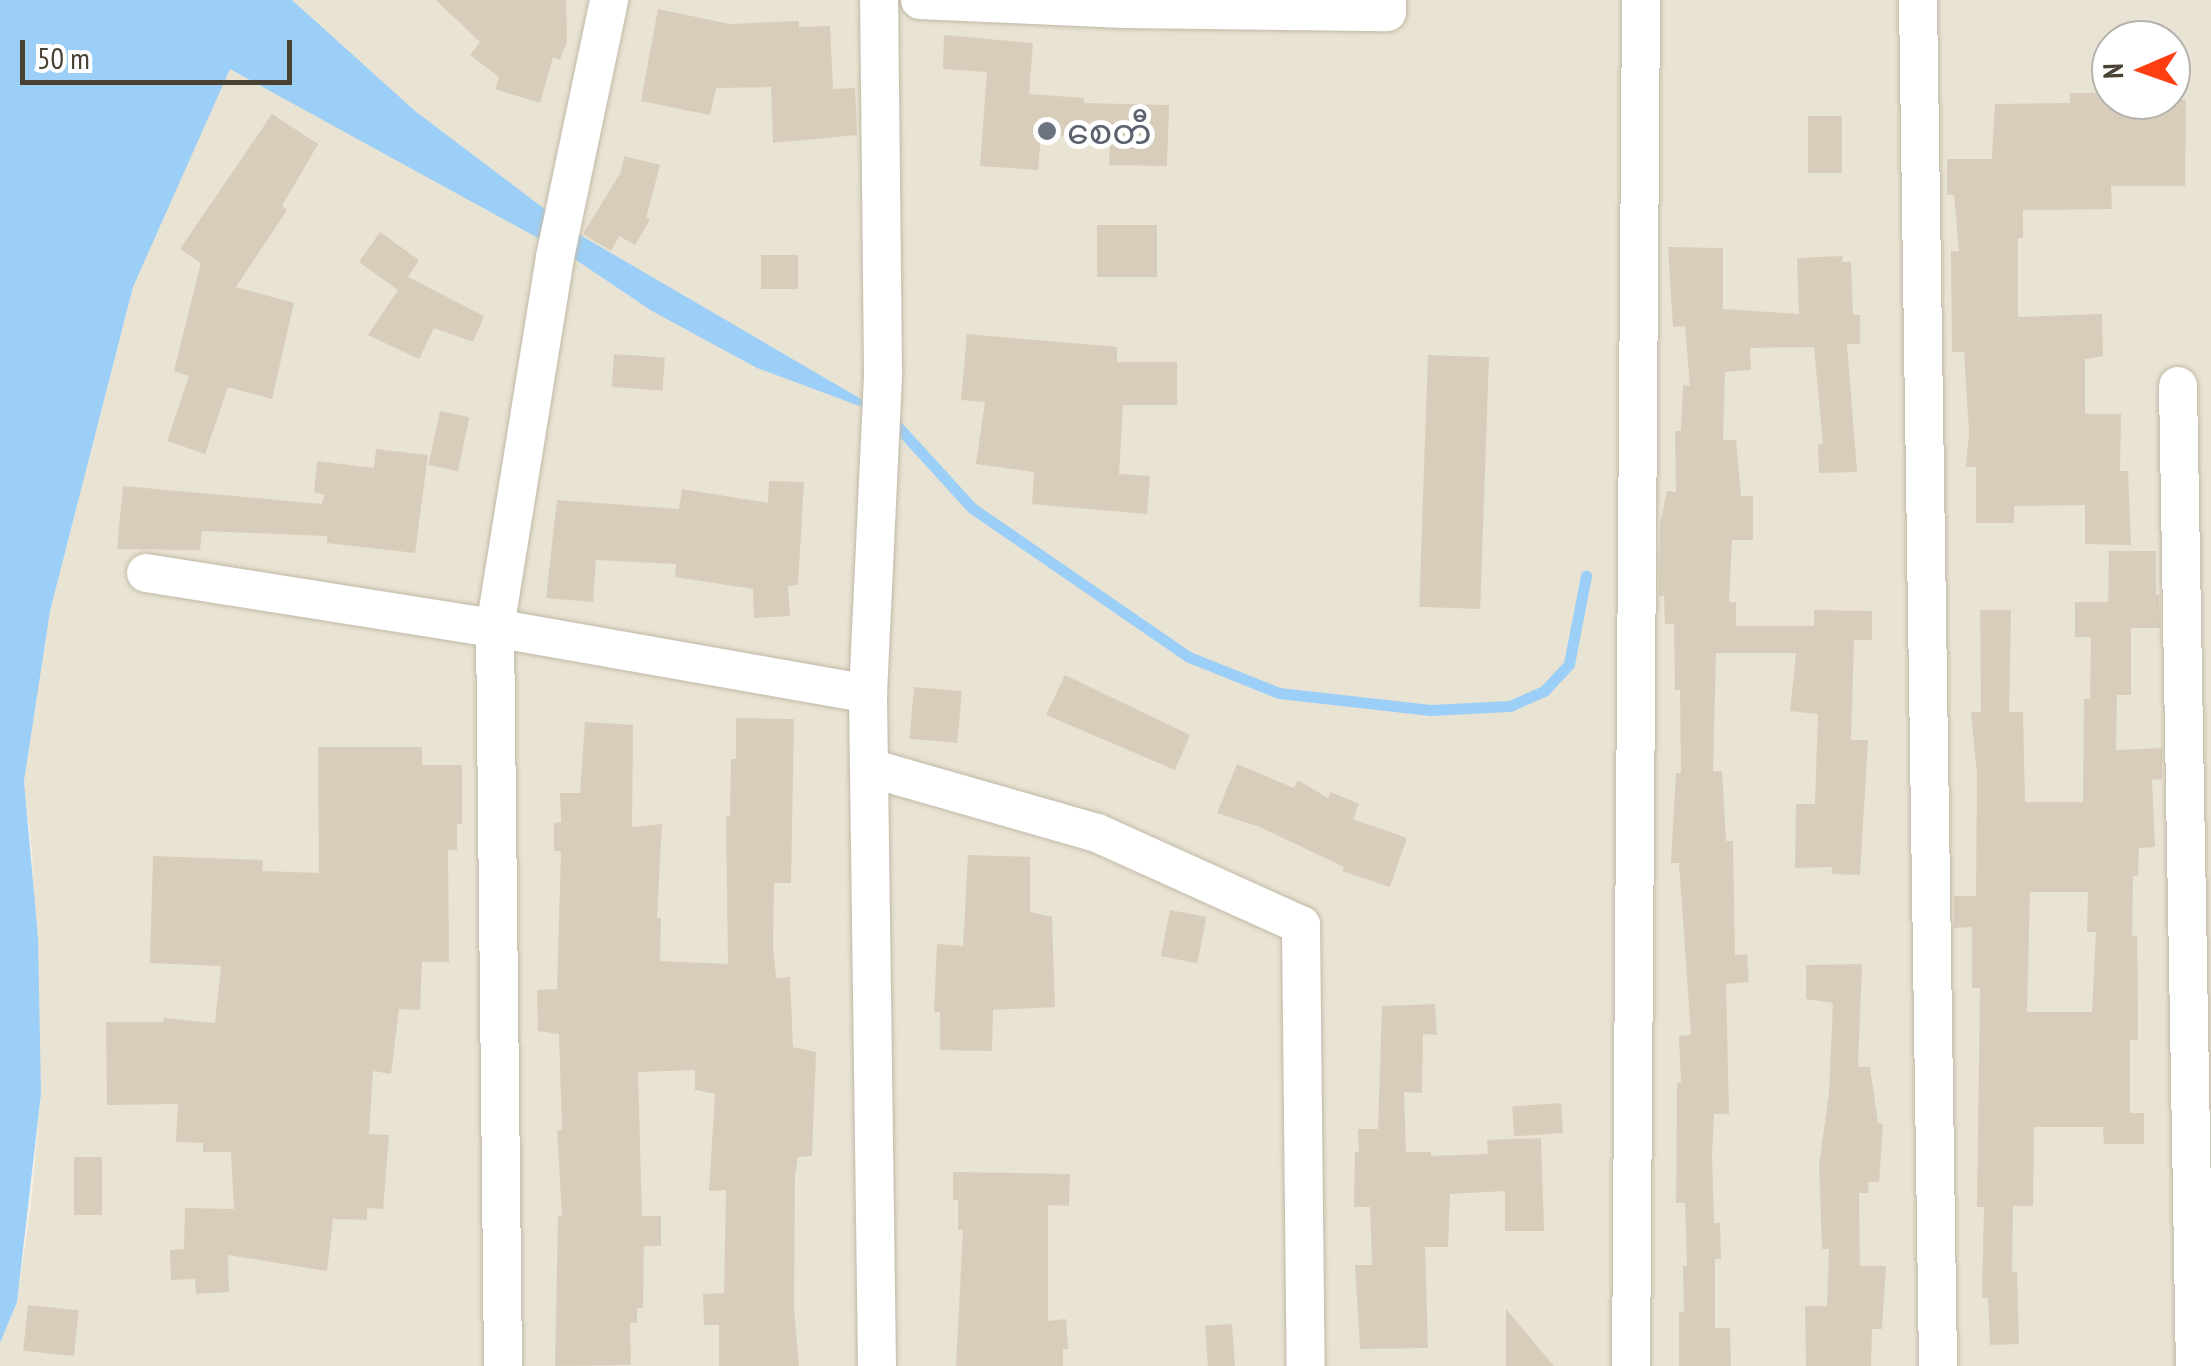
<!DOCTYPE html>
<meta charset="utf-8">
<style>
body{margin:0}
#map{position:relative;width:2211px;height:1366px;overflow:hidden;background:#f4f0e5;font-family:"PT Sans Narrow","Noto Sans Myanmar",sans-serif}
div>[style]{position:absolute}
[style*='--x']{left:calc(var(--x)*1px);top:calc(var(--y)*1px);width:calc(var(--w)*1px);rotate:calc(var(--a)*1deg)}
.residential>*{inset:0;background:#e9e3d3}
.water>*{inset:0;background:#9ccff7}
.stream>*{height:11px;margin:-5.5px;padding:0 5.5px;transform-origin:5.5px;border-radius:5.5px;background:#9ccff7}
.building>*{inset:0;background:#d7cdba;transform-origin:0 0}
.roads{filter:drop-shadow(0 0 2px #c1b9a7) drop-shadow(0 0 2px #c1b9a7)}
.minor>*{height:38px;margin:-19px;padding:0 19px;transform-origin:19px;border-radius:19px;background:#fff}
.dots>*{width:28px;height:28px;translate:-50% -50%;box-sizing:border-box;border:5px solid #fff;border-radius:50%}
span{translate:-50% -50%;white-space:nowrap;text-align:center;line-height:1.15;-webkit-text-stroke:10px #fff;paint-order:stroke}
.worship-label{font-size:35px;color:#5b616d}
.left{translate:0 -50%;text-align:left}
.north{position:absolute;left:2091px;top:20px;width:100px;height:100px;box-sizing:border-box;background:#fff;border:2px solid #b6b3ae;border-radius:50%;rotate:268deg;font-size:28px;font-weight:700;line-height:40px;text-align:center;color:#484134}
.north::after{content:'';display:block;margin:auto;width:35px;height:45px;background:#ff3e12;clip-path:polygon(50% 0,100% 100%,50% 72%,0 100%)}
.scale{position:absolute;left:20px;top:40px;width:272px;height:45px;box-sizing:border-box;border:5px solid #484134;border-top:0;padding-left:12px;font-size:30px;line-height:35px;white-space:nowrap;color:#484134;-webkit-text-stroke:8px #fff;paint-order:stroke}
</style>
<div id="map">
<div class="residential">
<i style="clip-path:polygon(evenodd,229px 0,2211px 0,2211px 1366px,0 1366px,0 1343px,17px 1302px,31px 1204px,41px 1094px,32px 851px,24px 781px,37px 682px,50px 611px,133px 287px,230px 68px,229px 0,2111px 40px,2171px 40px,2171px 100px,2111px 100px,2111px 40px)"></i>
</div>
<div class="water">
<i style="clip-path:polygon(0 0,292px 0,415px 111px,575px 232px,897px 420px,757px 368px,652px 311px,567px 254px,230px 69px,133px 287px,50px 611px,24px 781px,38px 937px,41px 1094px,17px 1302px,0 1343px)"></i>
</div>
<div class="stream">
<i style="--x:888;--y:416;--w:125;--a:47.6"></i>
<i style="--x:972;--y:508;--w:263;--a:34.5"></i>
<i style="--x:1189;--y:657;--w:97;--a:21.8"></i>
<i style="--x:1279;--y:693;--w:152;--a:6.4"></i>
<i style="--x:1430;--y:710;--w:80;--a:-2.9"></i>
<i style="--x:1510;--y:706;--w:37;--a:-24"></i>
<i style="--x:1544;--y:691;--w:37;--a:-47"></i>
<i style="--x:1569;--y:664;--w:90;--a:-79.1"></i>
</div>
<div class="building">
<i style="clip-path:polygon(436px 0,566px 0,567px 41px,560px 60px,553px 57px,540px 103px,495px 89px,499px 77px,470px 55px,480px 42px)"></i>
<i style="clip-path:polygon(658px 9px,730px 24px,799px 21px,799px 27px,830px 26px,833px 89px,855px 88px,857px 135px,773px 143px,771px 87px,716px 88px,710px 115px,641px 101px)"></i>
<i style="clip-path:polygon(944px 35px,1033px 43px,1029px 94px,1084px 98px,1084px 103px,1169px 105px,1167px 166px,1109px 165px,1110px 140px,1041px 134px,1038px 170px,980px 166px,987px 72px,943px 69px)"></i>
<i style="clip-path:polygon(2070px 93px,2111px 93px,2111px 100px,2186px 100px,2185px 186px,2111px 186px,2112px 209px,2023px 210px,2023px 238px,2018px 238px,2018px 317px,2102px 314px,2103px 356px,2085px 359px,2085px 414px,2121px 414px,2120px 471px,2128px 471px,2131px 545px,2085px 544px,2085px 505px,2014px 506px,2014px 523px,1976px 523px,1976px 467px,1966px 467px,1969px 432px,1964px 352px,1952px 352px,1951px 251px,1959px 251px,1954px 195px,1947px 195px,1947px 159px,1992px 159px,1995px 104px,2070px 103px)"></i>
<i style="clip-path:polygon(272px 114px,318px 144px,282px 206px,287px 210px,236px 287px,294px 303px,272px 399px,228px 387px,205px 454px,167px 441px,189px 376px,174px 371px,201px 263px,180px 249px)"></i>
<i style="left:1842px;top:116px;width:57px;height:34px;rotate:90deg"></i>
<i style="clip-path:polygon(624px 156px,660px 165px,646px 218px,650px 220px,635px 245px,619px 236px,611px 251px,583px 234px,621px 172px)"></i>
<i style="left:1157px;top:225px;width:52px;height:60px;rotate:90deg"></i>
<i style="clip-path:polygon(380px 232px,419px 260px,408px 277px,484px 316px,473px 342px,434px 328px,419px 359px,368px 335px,406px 278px,398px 290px,359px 262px)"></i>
<i style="clip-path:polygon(1668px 247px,1723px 248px,1723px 309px,1799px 314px,1797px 258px,1843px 256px,1842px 262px,1851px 262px,1853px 315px,1860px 315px,1860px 344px,1847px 344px,1857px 472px,1819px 473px,1818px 444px,1823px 444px,1814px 347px,1750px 348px,1751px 370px,1725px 372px,1723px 440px,1736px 440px,1741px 496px,1753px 496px,1753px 540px,1732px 540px,1729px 602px,1736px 602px,1736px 626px,1814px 626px,1814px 610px,1872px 611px,1872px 640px,1854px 640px,1851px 740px,1868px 740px,1860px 875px,1832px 874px,1832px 867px,1795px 868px,1796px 804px,1815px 804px,1818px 714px,1790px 711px,1796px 653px,1716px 653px,1713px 771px,1722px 771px,1726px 841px,1733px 841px,1735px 955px,1747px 954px,1749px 982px,1726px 984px,1729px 1114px,1714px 1114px,1712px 1153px,1714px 1223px,1720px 1223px,1721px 1259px,1715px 1259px,1715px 1328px,1730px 1328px,1731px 1366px,1679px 1366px,1679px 1312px,1684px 1312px,1683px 1266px,1687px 1266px,1685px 1203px,1676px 1203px,1677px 1083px,1681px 1083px,1679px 1036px,1691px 1035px,1679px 863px,1671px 863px,1676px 773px,1681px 773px,1680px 690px,1675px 690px,1674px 624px,1665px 624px,1664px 596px,1659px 596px,1660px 523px,1667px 491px,1676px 492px,1675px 431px,1681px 431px,1683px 385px,1690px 386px,1685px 326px,1673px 327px)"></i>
<i style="left:761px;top:255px;width:37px;height:34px"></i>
<i style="clip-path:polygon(967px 334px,1117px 347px,1117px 362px,1177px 362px,1177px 405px,1123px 405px,1119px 474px,1150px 476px,1147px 514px,1032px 504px,1034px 472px,976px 464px,985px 402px,961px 400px)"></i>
<i style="left:614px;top:354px;width:51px;height:33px;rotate:4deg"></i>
<i style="left:1428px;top:355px;width:61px;height:252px;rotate:2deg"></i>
<i style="left:440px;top:411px;width:30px;height:55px;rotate:12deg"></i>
<i style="clip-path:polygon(376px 449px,428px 455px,415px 553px,327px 543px,327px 536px,202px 531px,200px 550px,117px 549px,123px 486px,322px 504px,324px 495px,314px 492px,317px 461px,374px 468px)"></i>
<i style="clip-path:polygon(769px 481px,804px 482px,798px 585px,788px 586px,790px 616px,754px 618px,753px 589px,675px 577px,676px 564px,596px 560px,593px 602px,546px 598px,557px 500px,679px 509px,682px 489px,768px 503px)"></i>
<i style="clip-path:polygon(evenodd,2109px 551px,2156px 551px,2156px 595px,2159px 595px,2160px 628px,2131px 628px,2131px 695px,2117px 695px,2116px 750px,2162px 748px,2162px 779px,2152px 780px,2155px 847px,2139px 848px,2138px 876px,2133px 876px,2132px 936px,2137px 936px,2138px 1000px,2138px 1040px,2130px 1040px,2130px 1113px,2144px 1113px,2144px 1144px,2104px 1144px,2103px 1127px,2034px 1127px,2033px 1206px,2013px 1206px,2012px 1272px,2017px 1272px,2019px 1344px,1990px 1345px,1988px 1298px,1982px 1298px,1984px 1207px,1977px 1207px,1980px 988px,1972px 988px,1972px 927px,1954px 928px,1954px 896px,1976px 896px,1977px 774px,1971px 712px,1981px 712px,1980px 610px,2011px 610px,2009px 712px,2023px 712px,2025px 802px,2083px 802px,2084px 699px,2090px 699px,2091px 637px,2075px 637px,2075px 602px,2108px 602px,2109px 551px,2030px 892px,2088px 892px,2087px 932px,2096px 932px,2092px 1012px,2027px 1012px,2030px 892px)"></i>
<i style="clip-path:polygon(1065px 675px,1190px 735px,1175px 770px,1046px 715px)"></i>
<i style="left:914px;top:687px;width:48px;height:52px;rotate:5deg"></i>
<i style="clip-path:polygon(736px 718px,794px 719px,791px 883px,774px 883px,773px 947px,776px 978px,790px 977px,793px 1047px,816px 1052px,812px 1156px,798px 1157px,795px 1177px,794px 1308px,799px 1366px,719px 1366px,719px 1325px,704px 1325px,703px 1294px,724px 1293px,726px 1190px,709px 1191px,715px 1094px,695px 1090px,695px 1070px,638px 1072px,642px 1216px,661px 1216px,661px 1246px,644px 1246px,643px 1308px,637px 1308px,637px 1323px,630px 1323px,631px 1365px,555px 1366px,558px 1216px,562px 1216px,557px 1130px,562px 1130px,559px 1034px,538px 1031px,537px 990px,557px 989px,561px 851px,554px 851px,554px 823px,561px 822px,560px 793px,580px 793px,585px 722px,633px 725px,632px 827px,662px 824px,657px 918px,661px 918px,660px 961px,728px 964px,726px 817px,730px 816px,731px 759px,736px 759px)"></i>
<i style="clip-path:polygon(318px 747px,422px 747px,422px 765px,462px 765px,462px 824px,457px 824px,457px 850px,448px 850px,449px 962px,422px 962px,420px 1010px,399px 1009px,391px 1074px,373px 1071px,369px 1134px,389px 1135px,383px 1209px,367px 1208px,367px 1220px,333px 1219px,327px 1271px,228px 1255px,229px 1292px,196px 1294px,195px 1279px,171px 1280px,170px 1250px,184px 1249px,185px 1208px,234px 1209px,231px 1152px,203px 1152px,203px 1143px,176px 1142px,178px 1104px,107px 1105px,106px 1022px,163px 1022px,164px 1018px,215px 1023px,221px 966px,150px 963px,153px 856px,263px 860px,262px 871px,319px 873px)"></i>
<i style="clip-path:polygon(1237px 764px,1294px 788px,1298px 780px,1328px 798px,1331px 792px,1359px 804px,1353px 819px,1407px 838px,1390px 887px,1342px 871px,1344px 867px,1260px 827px,1217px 813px)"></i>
<i style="clip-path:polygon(968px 855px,1030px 857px,1030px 912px,1052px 917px,1055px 1007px,993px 1010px,992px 1051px,940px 1050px,940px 1012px,934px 1012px,937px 944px,963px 946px)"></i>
<i style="left:1170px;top:910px;width:37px;height:47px;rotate:11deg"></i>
<i style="clip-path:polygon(1862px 964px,1858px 1067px,1870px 1067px,1878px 1123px,1883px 1124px,1879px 1182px,1868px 1182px,1869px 1193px,1859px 1193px,1860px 1266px,1886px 1266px,1882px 1329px,1872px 1329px,1871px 1366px,1806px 1366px,1805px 1306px,1827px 1306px,1829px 1249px,1822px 1249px,1819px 1165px,1829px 1093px,1833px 1003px,1806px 999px,1806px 965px)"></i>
<i style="clip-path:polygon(1435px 1004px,1437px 1035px,1423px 1034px,1422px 1093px,1404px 1092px,1406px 1152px,1431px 1152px,1431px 1156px,1488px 1154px,1487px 1140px,1541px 1138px,1544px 1231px,1505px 1231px,1505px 1191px,1450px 1194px,1448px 1247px,1425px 1247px,1428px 1348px,1360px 1349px,1355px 1265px,1372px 1265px,1370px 1207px,1354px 1207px,1355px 1152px,1359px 1152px,1358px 1129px,1378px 1129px,1382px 1006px)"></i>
<i style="left:1561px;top:1103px;width:30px;height:49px;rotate:86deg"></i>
<i style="left:74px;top:1157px;width:28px;height:58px"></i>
<i style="clip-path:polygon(953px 1172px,1070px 1174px,1069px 1206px,1048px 1205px,1048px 1321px,1066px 1319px,1068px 1349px,1063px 1349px,1063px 1366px,956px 1366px,963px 1230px,958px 1230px,958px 1200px,953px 1200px)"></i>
<i style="left:28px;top:1305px;width:51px;height:46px;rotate:6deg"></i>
<i style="clip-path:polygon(1506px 1309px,1554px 1366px,1506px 1366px)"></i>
<i style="left:1232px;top:1324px;width:42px;height:27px;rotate:86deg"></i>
</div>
<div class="roads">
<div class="minor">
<i style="--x:920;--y:0;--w:205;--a:2.5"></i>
<i style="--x:1125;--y:9;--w:262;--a:0.7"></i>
<i style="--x:1387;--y:12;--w:12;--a:-90"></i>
<i style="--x:1918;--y:0;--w:1366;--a:89.16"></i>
<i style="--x:2178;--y:386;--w:980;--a:89.01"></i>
<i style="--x:146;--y:573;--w:353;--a:9"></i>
<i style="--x:495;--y:628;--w:379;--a:10"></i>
<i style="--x:870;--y:768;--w:236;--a:16"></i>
<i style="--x:1097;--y:833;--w:224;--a:24.3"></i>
<i style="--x:1301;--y:925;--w:441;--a:89.4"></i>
<i style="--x:503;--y:1366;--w:738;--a:-90.62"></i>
<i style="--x:495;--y:628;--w:376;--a:-80.8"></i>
<i style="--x:555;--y:257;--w:263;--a:-78.1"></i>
<i style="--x:877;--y:1366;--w:672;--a:-90.77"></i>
<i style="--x:868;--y:694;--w:322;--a:-87.3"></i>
<i style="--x:883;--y:372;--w:372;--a:-90.6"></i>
<i style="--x:1631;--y:1366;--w:1366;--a:-89.58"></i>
</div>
</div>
<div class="dots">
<i style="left:1047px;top:131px;background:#6b7280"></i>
</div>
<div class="worship-label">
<span class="left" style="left:1067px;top:131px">စေတီ</span>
</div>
<div class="north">N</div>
<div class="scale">50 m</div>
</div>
